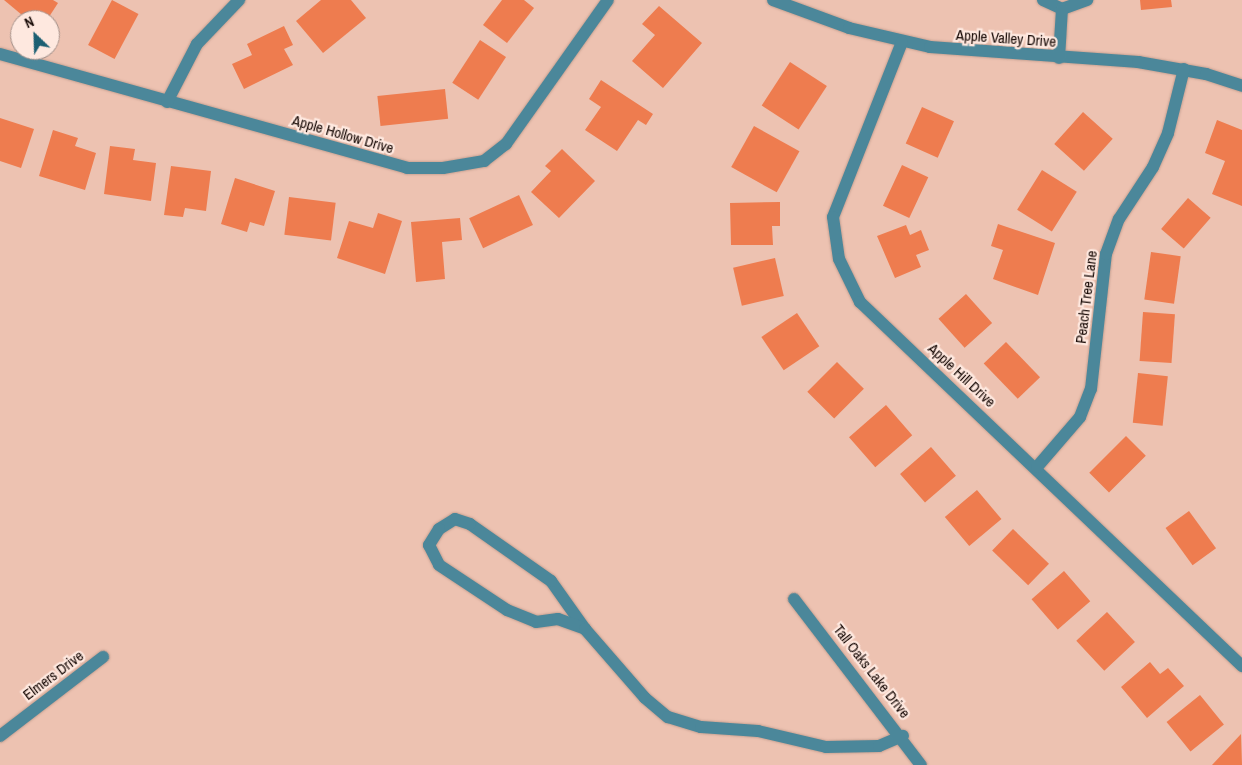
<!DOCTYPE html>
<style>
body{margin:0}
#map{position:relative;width:1242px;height:765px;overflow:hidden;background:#edc2b1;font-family:"Archivo Narrow",sans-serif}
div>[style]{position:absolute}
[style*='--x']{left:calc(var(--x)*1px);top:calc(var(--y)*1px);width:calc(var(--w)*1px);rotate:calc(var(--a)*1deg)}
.building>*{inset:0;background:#ee7c4f;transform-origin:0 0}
.roads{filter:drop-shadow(0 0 1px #c6a192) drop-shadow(0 0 1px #c6a192)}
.service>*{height:12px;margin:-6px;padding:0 6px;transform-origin:6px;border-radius:6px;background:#4b879a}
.minor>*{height:12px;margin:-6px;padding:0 6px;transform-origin:6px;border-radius:6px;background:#4b879a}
span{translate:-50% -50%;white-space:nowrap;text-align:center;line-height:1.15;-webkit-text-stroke:4.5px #fee8df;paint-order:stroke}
.street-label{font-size:15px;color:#170905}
.north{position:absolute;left:10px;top:10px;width:50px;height:50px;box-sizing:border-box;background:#fee8df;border:1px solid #a28f88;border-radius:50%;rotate:336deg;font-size:14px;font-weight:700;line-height:20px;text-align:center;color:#170905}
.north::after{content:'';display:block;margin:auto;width:18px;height:22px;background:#1c5f72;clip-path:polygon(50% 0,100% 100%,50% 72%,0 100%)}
</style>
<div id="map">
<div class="building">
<i style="clip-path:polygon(4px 0,53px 0,58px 3px,47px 20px,28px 20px)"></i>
<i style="left:112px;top:0;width:30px;height:51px;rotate:28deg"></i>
<i style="clip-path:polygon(321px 0,351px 0,366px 18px,323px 53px,296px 21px)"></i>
<i style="clip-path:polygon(502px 0,524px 0,534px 8px,507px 43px,483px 25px)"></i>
<i style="clip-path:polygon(1140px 0,1171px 0,1172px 7px,1141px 10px)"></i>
<i style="clip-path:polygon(659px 6px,702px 43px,663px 88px,632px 61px,655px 35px,642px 24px)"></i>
<i style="clip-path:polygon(284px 26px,293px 45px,284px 49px,293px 65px,244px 89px,232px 64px,252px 55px,247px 44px)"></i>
<i style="left:480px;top:40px;width:31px;height:51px;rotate:33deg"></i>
<i style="left:790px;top:62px;width:44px;height:52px;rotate:33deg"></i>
<i style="clip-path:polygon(601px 80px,653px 114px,646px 125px,638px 120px,617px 151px,585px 130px,601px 107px,589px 99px)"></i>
<i style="left:445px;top:89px;width:30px;height:68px;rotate:84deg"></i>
<i style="left:922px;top:107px;width:35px;height:40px;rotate:24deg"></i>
<i style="left:1083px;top:112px;width:40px;height:43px;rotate:42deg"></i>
<i style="clip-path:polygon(0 118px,34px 129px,21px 168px,0 161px)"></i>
<i style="clip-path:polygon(1217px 120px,1242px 130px,1242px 206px,1212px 194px,1225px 161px,1205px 153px)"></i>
<i style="left:754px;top:126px;width:52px;height:47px;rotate:29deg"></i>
<i style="clip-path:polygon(53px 130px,78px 138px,75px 146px,96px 153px,85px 190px,39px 176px)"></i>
<i style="clip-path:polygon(110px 146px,135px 149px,133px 160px,156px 163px,151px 201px,104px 194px)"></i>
<i style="clip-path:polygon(562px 149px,595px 181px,559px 218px,531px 192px,551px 171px,545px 166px)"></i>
<i style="left:902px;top:165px;width:29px;height:45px;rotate:25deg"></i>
<i style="clip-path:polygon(171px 166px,211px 171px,206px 211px,185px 208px,183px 217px,164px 215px)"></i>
<i style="left:1042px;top:170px;width:41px;height:47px;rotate:32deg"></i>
<i style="clip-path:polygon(235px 178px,275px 191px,264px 226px,250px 222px,247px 232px,221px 224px)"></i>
<i style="left:519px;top:195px;width:33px;height:55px;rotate:65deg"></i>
<i style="left:289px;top:197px;width:47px;height:38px;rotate:7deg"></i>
<i style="left:1188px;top:198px;width:30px;height:41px;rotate:41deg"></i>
<i style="clip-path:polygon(780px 202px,780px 226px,772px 226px,773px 245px,731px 245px,730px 203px)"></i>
<i style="clip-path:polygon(378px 213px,402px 221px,385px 274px,337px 258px,349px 221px,373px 228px)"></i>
<i style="clip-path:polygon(460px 218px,462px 240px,442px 242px,445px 279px,416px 282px,411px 222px)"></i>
<i style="clip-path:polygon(998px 224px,1055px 243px,1038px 295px,993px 279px,1003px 250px,991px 246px)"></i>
<i style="clip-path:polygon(906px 225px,910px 235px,921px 230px,929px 250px,916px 255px,921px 267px,895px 278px,877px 236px)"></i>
<i style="left:1151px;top:252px;width:30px;height:48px;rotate:8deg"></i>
<i style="left:775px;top:258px;width:39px;height:43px;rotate:77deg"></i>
<i style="left:966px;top:294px;width:39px;height:37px;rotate:48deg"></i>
<i style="left:1143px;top:312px;width:32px;height:49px;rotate:4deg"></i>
<i style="left:797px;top:313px;width:40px;height:43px;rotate:56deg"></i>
<i style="left:1006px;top:342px;width:49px;height:31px;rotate:46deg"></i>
<i style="left:837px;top:362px;width:38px;height:42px;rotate:45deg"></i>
<i style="left:1138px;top:373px;width:30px;height:50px;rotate:6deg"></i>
<i style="left:886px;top:405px;width:40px;height:49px;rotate:49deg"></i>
<i style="left:1126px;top:436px;width:28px;height:52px;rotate:45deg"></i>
<i style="left:931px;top:447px;width:38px;height:41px;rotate:49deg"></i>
<i style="left:977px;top:490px;width:38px;height:42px;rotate:50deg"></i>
<i style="left:1189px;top:511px;width:46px;height:29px;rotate:54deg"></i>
<i style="left:1013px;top:529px;width:50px;height:30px;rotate:44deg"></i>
<i style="left:1064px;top:571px;width:40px;height:43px;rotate:49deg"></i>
<i style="left:1107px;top:612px;width:41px;height:42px;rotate:47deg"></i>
<i style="clip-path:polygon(1150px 662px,1160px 674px,1168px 668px,1184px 686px,1147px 718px,1121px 687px)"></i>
<i style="left:1200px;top:695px;width:38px;height:43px;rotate:51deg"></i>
<i style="clip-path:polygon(1241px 734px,1242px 765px,1212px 765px)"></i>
</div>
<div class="roads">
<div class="service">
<i style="--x:585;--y:629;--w:59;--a:-125.3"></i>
<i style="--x:551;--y:581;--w:99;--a:-144.9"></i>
<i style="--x:470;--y:524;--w:16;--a:-162"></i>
<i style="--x:455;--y:519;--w:19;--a:148"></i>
<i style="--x:439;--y:529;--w:19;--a:122"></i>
<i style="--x:429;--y:545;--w:22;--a:63"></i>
<i style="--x:439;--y:565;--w:82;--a:33.5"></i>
<i style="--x:507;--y:610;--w:31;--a:22"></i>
<i style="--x:536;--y:622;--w:22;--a:-8"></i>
<i style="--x:558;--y:619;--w:29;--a:20"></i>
<i style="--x:585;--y:629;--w:91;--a:49"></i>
<i style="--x:645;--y:698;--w:30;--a:40"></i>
<i style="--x:668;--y:717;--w:34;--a:17"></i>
<i style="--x:701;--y:727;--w:57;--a:4"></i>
<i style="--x:758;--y:731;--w:70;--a:13.2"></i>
<i style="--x:826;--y:747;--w:53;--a:-1.1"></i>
<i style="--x:879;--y:746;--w:26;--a:-23"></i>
</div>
<div class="minor">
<i style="--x:773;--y:0;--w:81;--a:20.2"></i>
<i style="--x:849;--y:28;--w:83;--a:13.2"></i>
<i style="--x:930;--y:47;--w:209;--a:4.1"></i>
<i style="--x:1138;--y:62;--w:69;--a:10"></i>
<i style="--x:1206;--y:74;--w:38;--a:18"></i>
<i style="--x:1043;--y:0;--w:21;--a:25"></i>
<i style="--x:1062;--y:9;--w:27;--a:-20"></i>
<i style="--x:902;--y:42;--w:188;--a:111.5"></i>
<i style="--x:833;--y:217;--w:42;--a:81.9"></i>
<i style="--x:839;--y:259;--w:48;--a:64"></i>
<i style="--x:860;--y:302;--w:528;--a:43.62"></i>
<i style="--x:0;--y:54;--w:423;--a:15.6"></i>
<i style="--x:407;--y:168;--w:36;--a:0"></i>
<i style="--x:443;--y:168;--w:42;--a:-9.7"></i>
<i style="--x:484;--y:161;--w:28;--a:-38"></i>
<i style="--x:506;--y:144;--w:176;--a:-54.7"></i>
<i style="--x:1059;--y:58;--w:49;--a:-86.5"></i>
<i style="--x:167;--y:102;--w:65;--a:-62.7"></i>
<i style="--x:197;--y:44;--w:61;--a:-46.3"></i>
<i style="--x:1037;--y:467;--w:66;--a:-49.3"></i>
<i style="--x:1080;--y:417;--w:30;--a:-69"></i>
<i style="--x:1091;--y:389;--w:136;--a:-83.7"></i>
<i style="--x:1106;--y:254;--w:37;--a:-70"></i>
<i style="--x:1119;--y:219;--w:62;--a:-56.8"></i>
<i style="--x:1153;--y:167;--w:37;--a:-66"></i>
<i style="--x:1168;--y:133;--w:66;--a:-76"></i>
<i style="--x:794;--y:599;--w:209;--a:52.6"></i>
<i style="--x:0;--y:736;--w:130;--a:-37.5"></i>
</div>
</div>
<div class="street-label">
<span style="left:1006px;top:38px;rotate:4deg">Apple Valley Drive</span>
<span style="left:343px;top:134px;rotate:16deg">Apple Hollow Drive</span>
<span style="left:1086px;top:297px;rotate:-83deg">Peach Tree Lane</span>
<span style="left:962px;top:375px;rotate:43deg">Apple Hill Drive</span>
<span style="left:872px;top:671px;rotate:52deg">Tall Oaks Lake Drive</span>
<span style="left:53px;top:675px;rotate:-37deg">Elmers Drive</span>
</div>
<div class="north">N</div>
</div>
